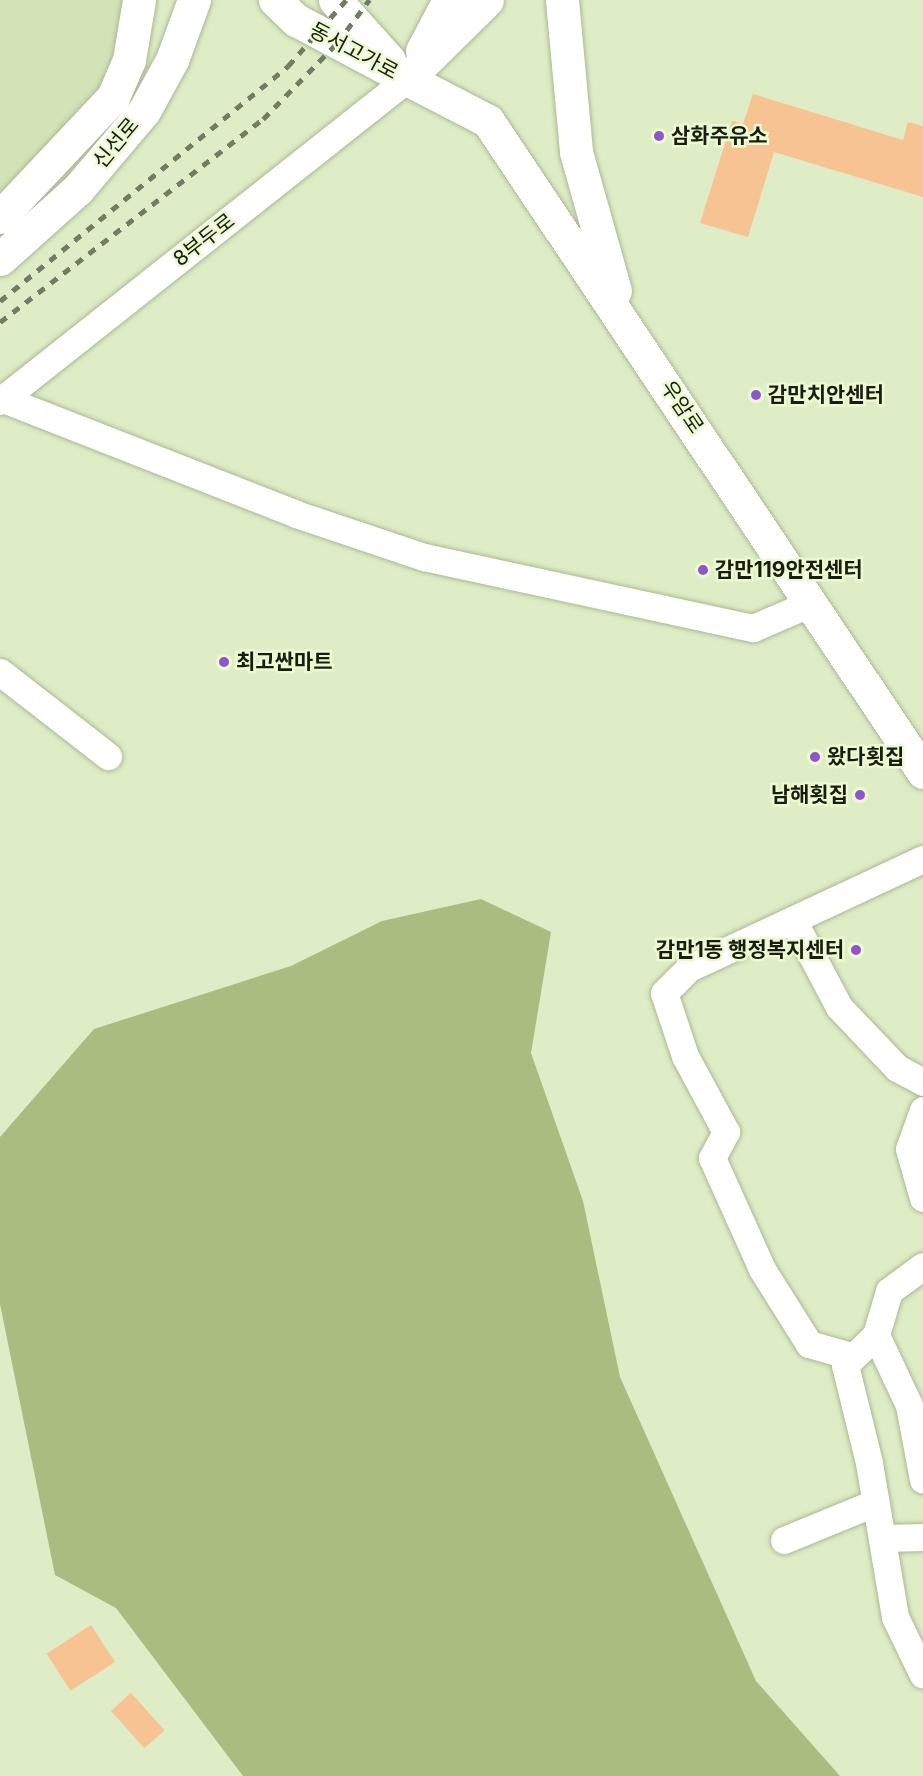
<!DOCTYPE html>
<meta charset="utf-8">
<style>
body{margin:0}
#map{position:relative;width:923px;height:1776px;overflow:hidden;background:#deedc5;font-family:Inter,"Noto Sans KR",sans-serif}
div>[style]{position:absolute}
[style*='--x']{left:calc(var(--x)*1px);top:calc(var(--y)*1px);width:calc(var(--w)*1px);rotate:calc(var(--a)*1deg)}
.built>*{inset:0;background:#d2e3b5}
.forest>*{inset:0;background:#a8bd7f}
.building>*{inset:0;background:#f7c392;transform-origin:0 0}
.roads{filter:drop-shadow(0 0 2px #abb993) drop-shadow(0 0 2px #abb993)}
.minor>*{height:27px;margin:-13.5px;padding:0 13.5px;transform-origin:13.5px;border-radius:13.5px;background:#fff}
.secondary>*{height:33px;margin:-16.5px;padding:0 16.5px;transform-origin:16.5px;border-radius:16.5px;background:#fff}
.primary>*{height:33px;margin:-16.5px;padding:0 16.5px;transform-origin:16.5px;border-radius:16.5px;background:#fff}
.rail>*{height:4.5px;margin-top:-2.25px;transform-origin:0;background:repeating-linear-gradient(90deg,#727c62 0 8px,transparent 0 16px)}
.dots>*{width:16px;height:16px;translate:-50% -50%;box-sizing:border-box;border:3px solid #ebfad2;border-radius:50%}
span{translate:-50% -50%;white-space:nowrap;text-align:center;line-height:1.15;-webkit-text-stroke:5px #ebfad2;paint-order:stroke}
.street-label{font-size:21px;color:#181d0f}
.poi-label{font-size:21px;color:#181d0f;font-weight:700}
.left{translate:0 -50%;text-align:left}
.right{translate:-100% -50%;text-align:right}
</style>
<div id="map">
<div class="built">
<i style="clip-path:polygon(0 0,130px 0,111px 68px,88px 113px,0 201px)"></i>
</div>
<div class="forest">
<i style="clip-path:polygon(481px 899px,551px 932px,531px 1053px,583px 1201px,620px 1377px,756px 1681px,840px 1776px,243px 1776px,116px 1608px,55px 1575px,0 1304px,0 1137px,94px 1029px,291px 966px,382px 921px)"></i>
</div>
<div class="building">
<i style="clip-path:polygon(753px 94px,903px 140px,908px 122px,923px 126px,923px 197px,774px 152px,748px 237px,700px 223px,732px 121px,743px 124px)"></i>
<i style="left:91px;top:1625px;width:44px;height:53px;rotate:57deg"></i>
<i style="left:131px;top:1693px;width:50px;height:27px;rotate:48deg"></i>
</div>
<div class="roads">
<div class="minor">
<i style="--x:3;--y:399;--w:315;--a:21.4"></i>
<i style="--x:296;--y:514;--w:135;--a:18.6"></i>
<i style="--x:424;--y:557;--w:337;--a:12.2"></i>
<i style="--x:753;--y:628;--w:63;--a:-23.3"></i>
<i style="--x:0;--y:401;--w:519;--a:-38.35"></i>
<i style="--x:0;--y:672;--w:137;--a:37.9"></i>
<i style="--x:793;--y:920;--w:98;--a:62.1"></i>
<i style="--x:839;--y:1007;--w:84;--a:46.4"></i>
<i style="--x:897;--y:1068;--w:30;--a:28"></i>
<i style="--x:923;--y:1110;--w:41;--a:109.7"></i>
<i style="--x:909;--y:1149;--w:51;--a:74.1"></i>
<i style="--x:923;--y:1266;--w:42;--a:143.7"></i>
<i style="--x:889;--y:1291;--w:46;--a:106.5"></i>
<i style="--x:876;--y:1335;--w:43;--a:135.9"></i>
<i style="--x:845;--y:1365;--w:101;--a:76.2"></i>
<i style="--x:869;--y:1463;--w:156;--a:80.4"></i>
<i style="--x:895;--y:1617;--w:64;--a:64.2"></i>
<i style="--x:876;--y:1335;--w:77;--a:64.8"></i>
<i style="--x:909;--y:1405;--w:76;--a:79.4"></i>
<i style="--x:851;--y:1356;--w:44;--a:-164.1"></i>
<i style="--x:809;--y:1344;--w:89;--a:-122.1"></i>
<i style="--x:762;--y:1269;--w:122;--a:-114.2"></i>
<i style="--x:712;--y:1158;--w:30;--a:-62"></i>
<i style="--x:726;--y:1132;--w:86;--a:-118.3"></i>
<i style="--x:685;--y:1056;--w:66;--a:-108.4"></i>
<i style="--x:664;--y:993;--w:35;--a:-45"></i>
<i style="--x:689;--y:968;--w:258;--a:-25"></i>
<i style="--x:883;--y:1538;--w:40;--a:-1.4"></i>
<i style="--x:784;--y:1540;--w:97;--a:-22.3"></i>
</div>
<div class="secondary">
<i style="--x:562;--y:0;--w:153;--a:84.7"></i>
<i style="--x:576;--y:152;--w:144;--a:74.3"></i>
<i style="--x:422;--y:51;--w:58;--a:-62.1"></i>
<i style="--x:407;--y:79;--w:91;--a:27.4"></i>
<i style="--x:488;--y:121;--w:783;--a:56.25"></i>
<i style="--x:407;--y:79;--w:112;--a:-44.6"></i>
<i style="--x:0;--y:217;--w:165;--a:-46.7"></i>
<i style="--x:113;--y:97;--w:40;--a:-66.6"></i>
<i style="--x:129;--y:60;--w:61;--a:-80.5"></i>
<i style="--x:0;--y:259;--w:105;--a:-41.9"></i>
<i style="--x:78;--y:189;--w:102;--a:-49.8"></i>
<i style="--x:144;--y:111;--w:58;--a:-61.2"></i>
<i style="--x:172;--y:60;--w:64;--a:-69.9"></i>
</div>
<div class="primary">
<i style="--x:275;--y:0;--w:29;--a:44"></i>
<i style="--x:296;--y:20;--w:126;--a:28"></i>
<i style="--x:335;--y:0;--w:81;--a:48"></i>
</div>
</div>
<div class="rail">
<i style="--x:0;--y:301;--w:372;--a:-39.2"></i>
<i style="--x:288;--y:66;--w:88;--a:-48.7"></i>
<i style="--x:0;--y:322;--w:332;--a:-37.7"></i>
<i style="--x:263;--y:119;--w:106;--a:-45.8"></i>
<i style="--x:337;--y:43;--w:54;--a:-53.3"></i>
</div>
<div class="dots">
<i style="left:659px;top:136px;background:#8f55cc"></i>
<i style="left:756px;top:395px;background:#8f55cc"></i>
<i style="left:703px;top:570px;background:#8f55cc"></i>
<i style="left:224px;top:662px;background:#8f55cc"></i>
<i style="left:815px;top:757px;background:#8f55cc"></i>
<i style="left:860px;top:795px;background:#8f55cc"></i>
<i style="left:856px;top:950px;background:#8f55cc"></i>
</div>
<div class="street-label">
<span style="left:354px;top:51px;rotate:28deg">동서고가로</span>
<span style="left:116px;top:143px;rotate:-50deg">신선로</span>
<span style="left:204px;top:240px;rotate:-38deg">8부두로</span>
<span style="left:682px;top:407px;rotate:56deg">우암로</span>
</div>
<div class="poi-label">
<span class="left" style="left:671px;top:136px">삼화주유소</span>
<span class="left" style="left:768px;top:395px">감만치안센터</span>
<span class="left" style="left:715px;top:570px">감만119안전센터</span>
<span class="left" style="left:236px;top:662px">최고싼마트</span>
<span class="left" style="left:827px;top:757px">왔다횟집</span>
<span class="right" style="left:848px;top:795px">남해횟집</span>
<span class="right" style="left:844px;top:950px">감만1동 행정복지센터</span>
</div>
</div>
